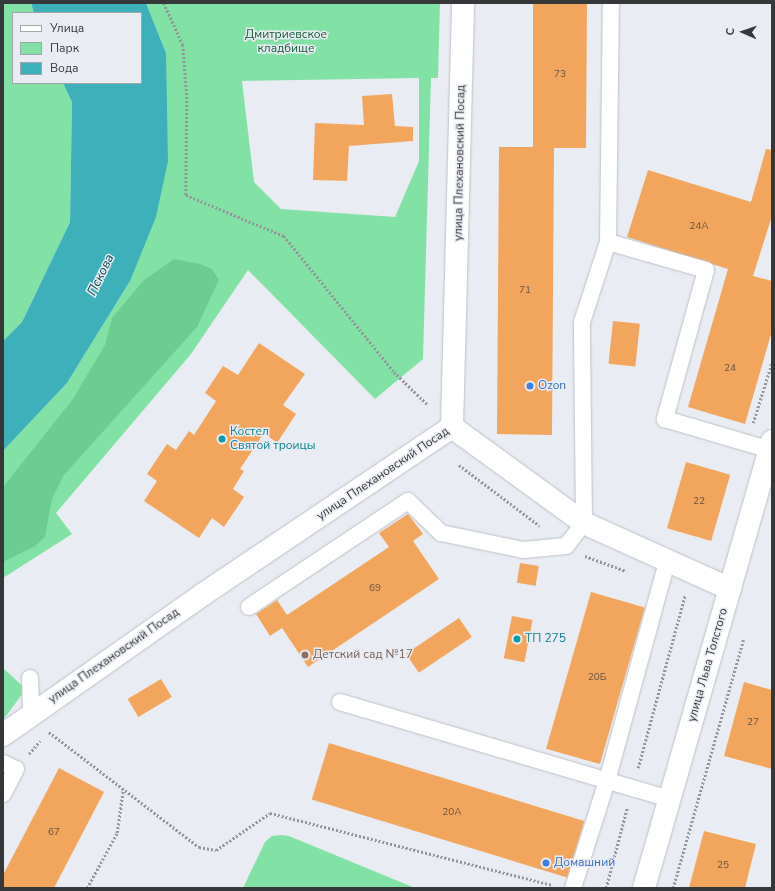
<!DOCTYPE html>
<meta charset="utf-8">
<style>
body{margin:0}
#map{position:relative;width:775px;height:891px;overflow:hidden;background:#e9edf3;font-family:"Nunito Sans",sans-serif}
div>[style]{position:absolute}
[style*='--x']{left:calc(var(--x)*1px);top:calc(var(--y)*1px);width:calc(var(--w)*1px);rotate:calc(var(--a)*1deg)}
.green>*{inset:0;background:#82e2a6}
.forest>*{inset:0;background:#6ccd91}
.water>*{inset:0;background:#3eb0ba}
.building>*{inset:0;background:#f2a65d;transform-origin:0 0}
.path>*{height:2.5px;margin-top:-1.25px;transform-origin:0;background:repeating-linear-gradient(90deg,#939599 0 2px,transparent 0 4px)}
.roads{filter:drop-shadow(0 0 1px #bcc0c6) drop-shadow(0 0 1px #bcc0c6)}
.service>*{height:16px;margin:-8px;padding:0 8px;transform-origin:8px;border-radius:8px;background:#fff}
.minor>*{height:22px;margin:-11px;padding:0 11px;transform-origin:11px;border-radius:11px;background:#fff}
.dots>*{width:11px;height:11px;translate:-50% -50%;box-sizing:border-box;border:2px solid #e9edf3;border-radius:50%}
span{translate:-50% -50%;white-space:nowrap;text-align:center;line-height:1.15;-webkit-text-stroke:3px #e9edf3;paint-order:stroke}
.number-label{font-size:10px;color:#655342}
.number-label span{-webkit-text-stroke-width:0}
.park-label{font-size:12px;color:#0f5933}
.street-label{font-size:12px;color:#363739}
.shop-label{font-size:12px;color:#366cbe}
.left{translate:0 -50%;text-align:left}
.culture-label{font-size:12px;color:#0d838f}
.education-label{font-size:12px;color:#785e54}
.water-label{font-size:13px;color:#00484d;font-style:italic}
.frame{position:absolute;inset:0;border:4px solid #363739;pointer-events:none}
.legend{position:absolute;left:12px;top:12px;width:130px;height:72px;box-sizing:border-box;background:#e9edf3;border:1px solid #a1a4a9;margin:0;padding:5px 7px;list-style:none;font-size:12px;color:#363739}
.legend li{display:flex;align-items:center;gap:8px;height:20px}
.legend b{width:20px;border:1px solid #a1a4a9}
.north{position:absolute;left:723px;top:12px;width:40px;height:40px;-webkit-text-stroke:3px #e9edf3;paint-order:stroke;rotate:272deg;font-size:11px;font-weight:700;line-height:16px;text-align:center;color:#363739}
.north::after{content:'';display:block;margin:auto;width:14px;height:18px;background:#363739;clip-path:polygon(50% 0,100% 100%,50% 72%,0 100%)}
</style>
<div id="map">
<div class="green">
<i style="clip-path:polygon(3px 3px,31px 3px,34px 13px,13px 13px,13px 83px,63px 83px,72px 102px,70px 222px,22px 322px,3px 341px)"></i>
<i style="clip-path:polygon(evenodd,146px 3px,440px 3px,438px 78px,431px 78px,423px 359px,375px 399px,248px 270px,191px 354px,56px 513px,72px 534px,3px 578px,3px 451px,67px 383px,130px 281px,166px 53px,146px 3px,419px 78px,419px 161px,395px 217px,281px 209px,254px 182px,242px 81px,419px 78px)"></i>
<i style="clip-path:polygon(3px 668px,26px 689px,3px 720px)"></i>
<i style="clip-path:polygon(281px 835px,289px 836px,415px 888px,243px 888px,265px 842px,272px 836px)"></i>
</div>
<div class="forest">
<i style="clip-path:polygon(174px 259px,200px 264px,212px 269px,219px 280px,197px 327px,64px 475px,52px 499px,45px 537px,35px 546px,3px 562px,3px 487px,73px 399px,105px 345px,112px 318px,144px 280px)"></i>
</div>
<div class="water">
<i style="clip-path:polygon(31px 3px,146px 3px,166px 53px,168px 161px,156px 217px,130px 281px,67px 383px,3px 451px,3px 341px,22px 322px,70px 222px,72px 102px,63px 83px,141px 83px,141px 13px,34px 13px)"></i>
</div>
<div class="building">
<i style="clip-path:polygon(533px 3px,587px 3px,586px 148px,554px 148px,552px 435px,497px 434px,499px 147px,533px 147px)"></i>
<i style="clip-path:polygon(392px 94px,395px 126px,413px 127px,413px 141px,349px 146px,347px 181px,313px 180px,315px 123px,364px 125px,362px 96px)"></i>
<i style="clip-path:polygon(766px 149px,772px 150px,772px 216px,753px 276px,772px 281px,772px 331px,745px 424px,688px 407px,728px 269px,627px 237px,648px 170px,751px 202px)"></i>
<i style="left:613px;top:321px;width:27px;height:43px;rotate:6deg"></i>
<i style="clip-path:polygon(259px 343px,305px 374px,283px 405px,296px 414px,277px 443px,264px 433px,240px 469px,244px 471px,233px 489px,244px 497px,224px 527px,212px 518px,199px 538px,144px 501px,157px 481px,147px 474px,167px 444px,176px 450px,189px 431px,194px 435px,216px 401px,205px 393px,223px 366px,238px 375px)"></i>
<i style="left:686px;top:462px;width:46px;height:69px;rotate:16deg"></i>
<i style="clip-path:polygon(408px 514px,423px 534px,413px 541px,439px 579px,308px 667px,282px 628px,270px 636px,256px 614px,277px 600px,287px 615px,389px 547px,379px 533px)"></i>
<i style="left:520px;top:563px;width:19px;height:20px;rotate:9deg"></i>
<i style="left:591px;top:592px;width:56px;height:163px;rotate:16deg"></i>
<i style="left:512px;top:616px;width:21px;height:43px;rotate:11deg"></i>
<i style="left:459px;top:618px;width:23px;height:64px;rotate:56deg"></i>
<i style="left:161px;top:679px;width:21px;height:39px;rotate:59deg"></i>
<i style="clip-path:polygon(744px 682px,772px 690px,772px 769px,724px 756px)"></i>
<i style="left:329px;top:743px;width:267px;height:59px;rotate:17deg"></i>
<i style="clip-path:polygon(59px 768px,104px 792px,54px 888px,3px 888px,3px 875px)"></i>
<i style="clip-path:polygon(704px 831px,756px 844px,745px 888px,689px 888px)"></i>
</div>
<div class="path">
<i style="--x:164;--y:3;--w:46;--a:65.7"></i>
<i style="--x:183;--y:45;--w:52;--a:85.6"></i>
<i style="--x:187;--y:97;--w:98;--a:90.6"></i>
<i style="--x:186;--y:195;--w:106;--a:22.7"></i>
<i style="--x:284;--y:236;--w:175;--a:51"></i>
<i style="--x:394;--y:372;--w:46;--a:44.1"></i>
<i style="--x:753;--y:423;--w:64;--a:-72.7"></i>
<i style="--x:459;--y:465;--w:101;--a:37"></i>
<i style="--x:585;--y:556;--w:44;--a:20.1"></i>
<i style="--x:49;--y:732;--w:189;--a:37.5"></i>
<i style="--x:199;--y:847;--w:17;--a:10"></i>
<i style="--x:216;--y:850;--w:65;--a:-34.4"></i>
<i style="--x:270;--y:813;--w:291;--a:14.3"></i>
<i style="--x:29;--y:754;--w:17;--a:-50"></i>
<i style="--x:638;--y:768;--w:179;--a:-74.8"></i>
<i style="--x:87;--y:888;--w:63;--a:-61.4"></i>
<i style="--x:117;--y:833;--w:43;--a:-82.1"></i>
<i style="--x:606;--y:888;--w:83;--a:-75.3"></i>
<i style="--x:673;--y:888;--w:258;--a:-74.2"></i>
</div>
<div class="roads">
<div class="service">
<i style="--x:608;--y:242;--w:102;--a:15.9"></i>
<i style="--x:706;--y:270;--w:155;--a:105.4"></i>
<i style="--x:665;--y:419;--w:109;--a:16.4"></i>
<i style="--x:249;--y:607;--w:191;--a:-33.7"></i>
<i style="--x:408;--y:501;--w:46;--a:44.1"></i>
<i style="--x:441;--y:533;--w:84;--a:11.7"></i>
<i style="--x:523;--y:550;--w:43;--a:-5.3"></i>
<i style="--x:566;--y:546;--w:29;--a:-52"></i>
<i style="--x:584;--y:523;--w:201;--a:-90.6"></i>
<i style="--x:582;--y:322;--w:84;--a:-72"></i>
<i style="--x:608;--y:242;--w:239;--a:-89.3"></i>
<i style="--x:30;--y:678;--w:36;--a:88"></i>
<i style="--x:340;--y:702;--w:344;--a:16.4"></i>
<i style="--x:3;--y:763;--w:14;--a:25"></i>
<i style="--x:16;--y:769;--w:28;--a:117"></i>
<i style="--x:573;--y:888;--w:112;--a:-72.4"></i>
<i style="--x:607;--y:781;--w:227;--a:-74.7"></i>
</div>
<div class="minor">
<i style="--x:452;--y:427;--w:424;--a:-88.5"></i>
<i style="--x:452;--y:427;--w:163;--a:36"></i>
<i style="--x:584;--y:523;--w:160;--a:24.3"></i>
<i style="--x:3;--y:735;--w:243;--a:-35.1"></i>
<i style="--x:202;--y:595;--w:301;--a:-33.9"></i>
<i style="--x:644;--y:888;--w:465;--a:-74"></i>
</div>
</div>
<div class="dots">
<i style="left:530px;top:386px;background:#3f7fe0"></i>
<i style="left:222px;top:439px;background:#0f9aa8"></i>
<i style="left:517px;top:639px;background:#0f9aa8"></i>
<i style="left:305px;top:655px;background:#8d6e63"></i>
<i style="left:546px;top:863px;background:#3f7fe0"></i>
</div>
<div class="number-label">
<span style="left:560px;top:75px">73</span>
<span style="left:699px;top:227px">24А</span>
<span style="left:525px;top:291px">71</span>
<span style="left:730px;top:369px">24</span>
<span style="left:699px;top:502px">22</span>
<span style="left:375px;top:589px">69</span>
<span style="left:597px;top:678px">20Б</span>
<span style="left:753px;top:723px">27</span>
<span style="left:452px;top:813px">20А</span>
<span style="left:54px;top:833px">67</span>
<span style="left:723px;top:866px">25</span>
</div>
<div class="park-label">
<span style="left:286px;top:42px">Дмитриевское<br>кладбище</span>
</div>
<div class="street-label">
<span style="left:460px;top:163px;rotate:-89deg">улица Плехановский Посад</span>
<span style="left:383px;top:474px;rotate:-34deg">улица Плехановский Посад</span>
<span style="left:114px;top:656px;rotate:-35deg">улица Плехановский Посад</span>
<span style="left:708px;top:665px;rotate:-74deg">улица Льва Толстого</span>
</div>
<div class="shop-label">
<span class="left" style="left:538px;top:386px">Ozon</span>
<span class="left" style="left:554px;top:863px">Домашний</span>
</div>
<div class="culture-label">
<span class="left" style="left:230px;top:439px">Костел<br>Святой троицы</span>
<span class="left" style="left:525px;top:639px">ТП 275</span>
</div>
<div class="education-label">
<span class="left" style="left:313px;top:655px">Детский сад №17</span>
</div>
<div class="water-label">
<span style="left:101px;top:275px;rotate:-64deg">Пскова</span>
</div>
<div class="frame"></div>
<ul class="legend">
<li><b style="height:5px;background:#fff"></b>Улица</li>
<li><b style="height:11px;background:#82e2a6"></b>Парк</li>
<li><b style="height:11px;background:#3eb0ba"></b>Вода</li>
</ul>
<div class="north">С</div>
</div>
